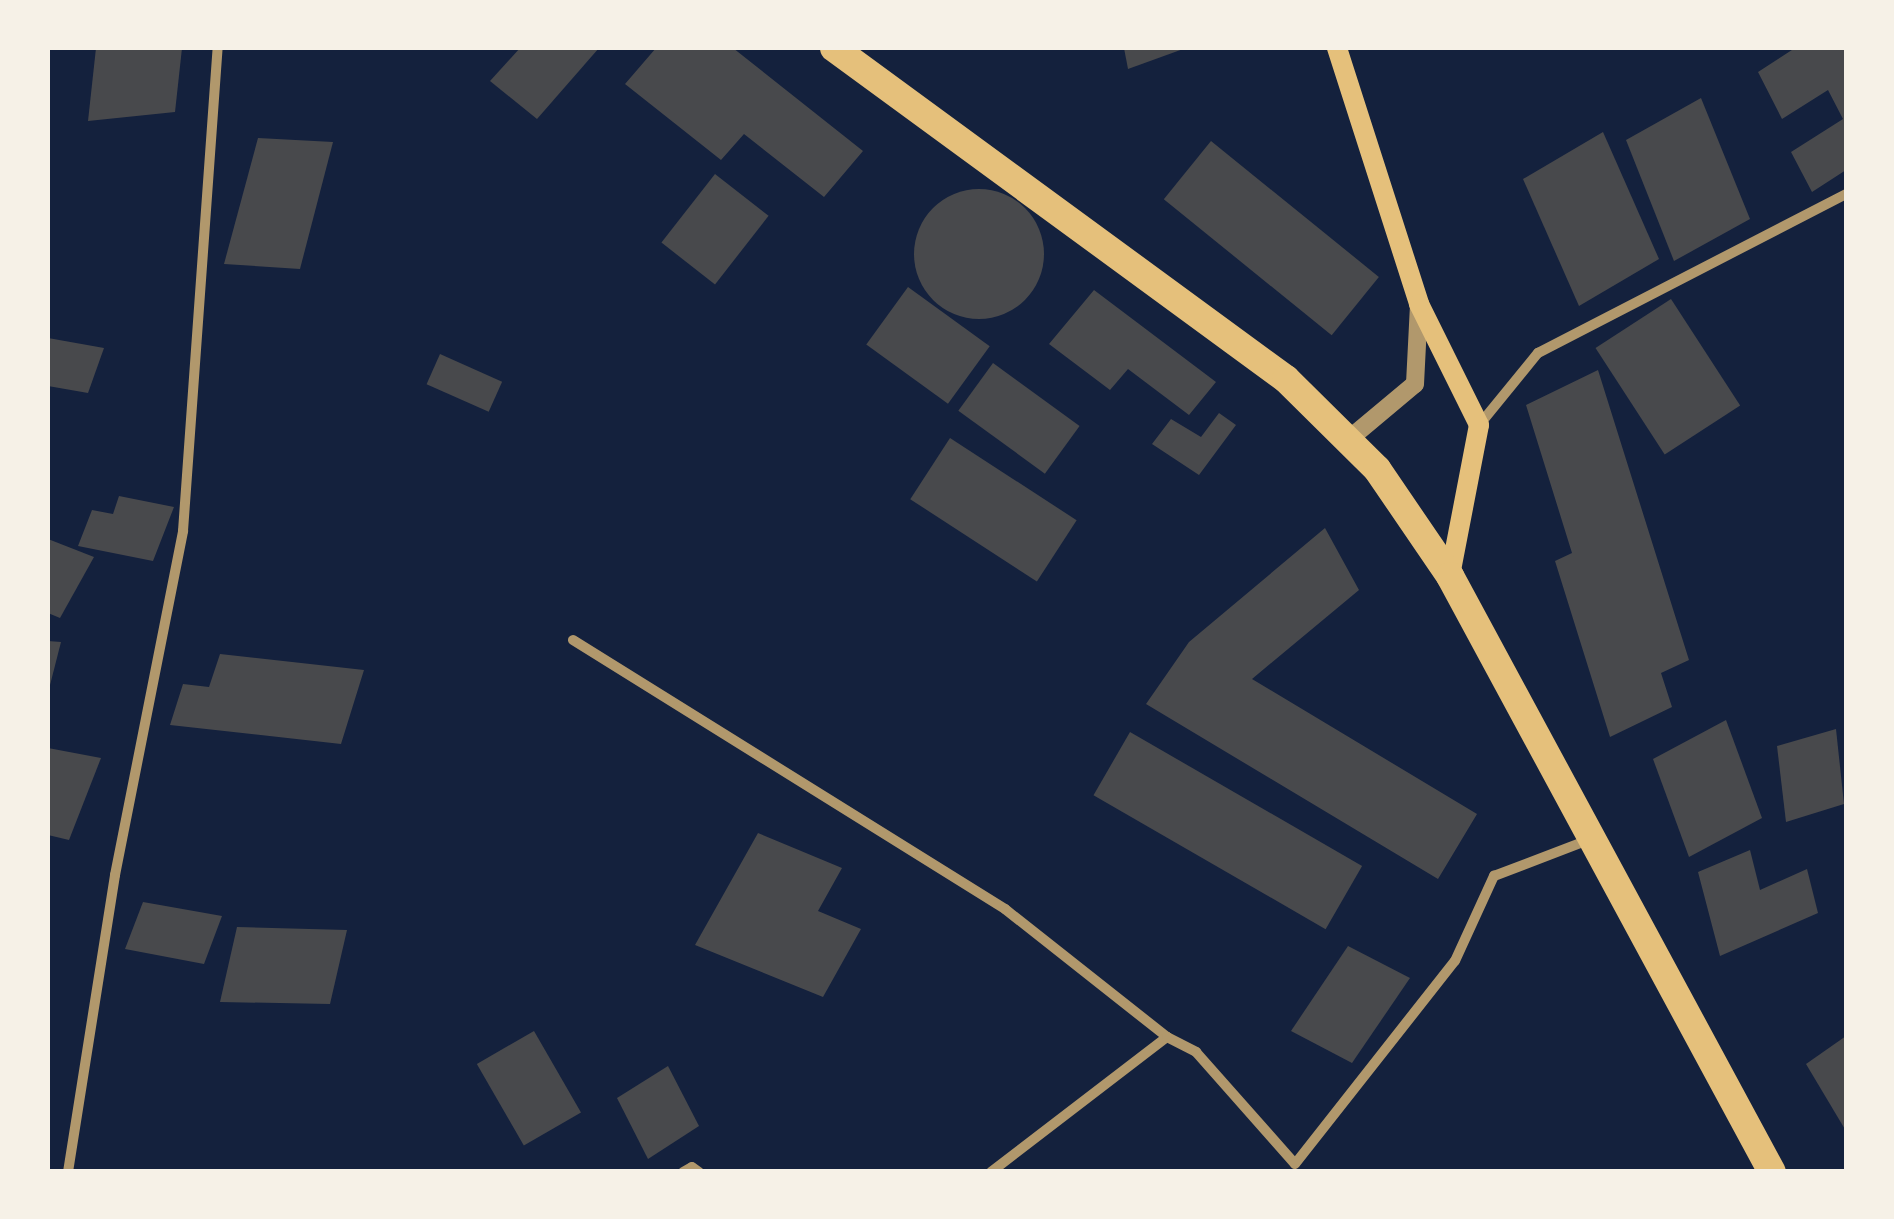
<!DOCTYPE html>
<style>
body{margin:0}
#map{position:relative;width:1894px;height:1219px;overflow:hidden;background:#14213d;font-family:"Archivo Narrow",sans-serif}
div>[style]{position:absolute}
[style*='--x']{left:calc(var(--x)*1px);top:calc(var(--y)*1px);width:calc(var(--w)*1px);rotate:calc(var(--a)*1deg)}
.building>*{inset:0;background:#48494c;transform-origin:0 0}
.round{border-radius:50%}
.minor>*{height:10px;margin:-5px;padding:0 5px;transform-origin:5px;border-radius:5px;background:#b1986c}
.tertiary>*{height:18px;margin:-9px;padding:0 9px;transform-origin:9px;border-radius:9px;background:#b1986c}
.secondary>*{height:20px;margin:-10px;padding:0 10px;transform-origin:10px;border-radius:10px;background:#e5c07b}
.trunk>*{height:28px;margin:-14px;padding:0 14px;transform-origin:14px;border-radius:14px;background:#e5c07b}
span{translate:-50% -50%;white-space:nowrap;text-align:center;line-height:1.15;-webkit-text-stroke:8px #f6f1e7;paint-order:stroke}
.frame{position:absolute;inset:0;border:50px solid #f6f1e7;pointer-events:none}
</style>
<div id="map">
<div class="building">
<i style="clip-path:polygon(96px 48px,182px 48px,175px 112px,88px 121px)"></i>
<i style="clip-path:polygon(520px 48px,599px 48px,537px 119px,490px 81px)"></i>
<i style="clip-path:polygon(656px 48px,733px 48px,863px 151px,824px 197px,744px 134px,721px 160px,625px 84px)"></i>
<i style="clip-path:polygon(1124px 48px,1186px 48px,1128px 69px)"></i>
<i style="clip-path:polygon(1795px 48px,1846px 48px,1846px 170px,1812px 192px,1791px 152px,1843px 119px,1828px 90px,1782px 119px,1758px 72px)"></i>
<i style="clip-path:polygon(1701px 98px,1750px 219px,1674px 261px,1626px 140px)"></i>
<i style="clip-path:polygon(1603px 132px,1659px 259px,1579px 306px,1523px 179px)"></i>
<i style="clip-path:polygon(258px 138px,333px 142px,300px 269px,224px 264px)"></i>
<i style="left:1211px;top:141px;width:216px;height:75px;rotate:39deg"></i>
<i style="left:715px;top:174px;width:68px;height:87px;rotate:38deg"></i>
<i class="round" style="left:914px;top:189px;width:130px;height:130px"></i>
<i style="left:908px;top:287px;width:101px;height:71px;rotate:36deg"></i>
<i style="clip-path:polygon(1094px 290px,1216px 382px,1189px 415px,1128px 369px,1110px 390px,1049px 344px)"></i>
<i style="left:1671px;top:299px;width:127px;height:90px;rotate:57deg"></i>
<i style="clip-path:polygon(48px 338px,104px 348px,88px 393px,48px 386px)"></i>
<i style="left:440px;top:354px;width:68px;height:33px;rotate:24deg"></i>
<i style="left:993px;top:363px;width:107px;height:59px;rotate:36deg"></i>
<i style="clip-path:polygon(1598px 370px,1689px 660px,1661px 673px,1672px 707px,1610px 737px,1555px 561px,1572px 553px,1526px 405px)"></i>
<i style="clip-path:polygon(1219px 413px,1236px 425px,1199px 475px,1152px 444px,1171px 419px,1201px 437px)"></i>
<i style="left:950px;top:438px;width:151px;height:73px;rotate:33deg"></i>
<i style="clip-path:polygon(119px 496px,174px 507px,153px 561px,78px 546px,92px 510px,113px 514px)"></i>
<i style="clip-path:polygon(1325px 528px,1359px 590px,1252px 679px,1477px 814px,1438px 879px,1146px 704px,1189px 642px)"></i>
<i style="clip-path:polygon(48px 539px,94px 557px,60px 618px,48px 613px)"></i>
<i style="clip-path:polygon(48px 641px,61px 642px,49px 689px,48px 689px)"></i>
<i style="clip-path:polygon(220px 654px,364px 670px,341px 744px,170px 725px,183px 684px,209px 687px)"></i>
<i style="clip-path:polygon(1726px 720px,1762px 818px,1689px 857px,1653px 759px)"></i>
<i style="clip-path:polygon(1836px 729px,1844px 804px,1786px 822px,1777px 746px)"></i>
<i style="left:1130px;top:732px;width:268px;height:73px;rotate:30deg"></i>
<i style="clip-path:polygon(48px 748px,101px 758px,69px 840px,48px 835px)"></i>
<i style="clip-path:polygon(758px 833px,842px 868px,818px 911px,861px 929px,823px 997px,695px 945px)"></i>
<i style="clip-path:polygon(1750px 850px,1760px 890px,1807px 869px,1818px 913px,1720px 956px,1698px 872px)"></i>
<i style="clip-path:polygon(143px 902px,222px 916px,204px 964px,125px 949px)"></i>
<i style="clip-path:polygon(237px 927px,347px 930px,330px 1004px,220px 1002px)"></i>
<i style="clip-path:polygon(1348px 946px,1410px 978px,1352px 1063px,1291px 1031px)"></i>
<i style="left:534px;top:1031px;width:94px;height:66px;rotate:60deg"></i>
<i style="clip-path:polygon(1846px 1036px,1846px 1131px,1806px 1064px)"></i>
<i style="clip-path:polygon(668px 1066px,699px 1126px,648px 1159px,617px 1098px)"></i>
</div>
<div class="minor">
<i style="--x:1480;--y:424;--w:92;--a:-50.8"></i>
<i style="--x:1538;--y:353;--w:347;--a:-27.3"></i>
<i style="--x:573;--y:640;--w:509;--a:31.91"></i>
<i style="--x:1005;--y:909;--w:206;--a:38.3"></i>
<i style="--x:68;--y:1172;--w:301;--a:-81"></i>
<i style="--x:115;--y:875;--w:351;--a:-78.8"></i>
<i style="--x:183;--y:531;--w:484;--a:-85.9"></i>
<i style="--x:683;--y:1172;--w:10;--a:-29"></i>
<i style="--x:692;--y:1167;--w:9;--a:36"></i>
<i style="--x:991;--y:1172;--w:222;--a:-37.5"></i>
<i style="--x:1167;--y:1037;--w:33;--a:27"></i>
<i style="--x:1196;--y:1052;--w:149;--a:48.5"></i>
<i style="--x:1295;--y:1164;--w:258;--a:-51.8"></i>
<i style="--x:1455;--y:961;--w:94;--a:-65.4"></i>
<i style="--x:1494;--y:876;--w:104;--a:-20.9"></i>
</div>
<div class="tertiary">
<i style="--x:1348;--y:440;--w:87;--a:-39.9"></i>
<i style="--x:1415;--y:384;--w:80;--a:-87.1"></i>
</div>
<div class="secondary">
<i style="--x:1337;--y:48;--w:269;--a:72.2"></i>
<i style="--x:1419;--y:304;--w:135;--a:63.6"></i>
<i style="--x:1479;--y:425;--w:154;--a:100.9"></i>
</div>
<div class="trunk">
<i style="--x:834;--y:48;--w:560;--a:36.22"></i>
<i style="--x:1286;--y:379;--w:128;--a:44.7"></i>
<i style="--x:1377;--y:469;--w:130;--a:55.7"></i>
<i style="--x:1450;--y:576;--w:677;--a:61.62"></i>
</div>
<div class="frame"></div>
</div>
